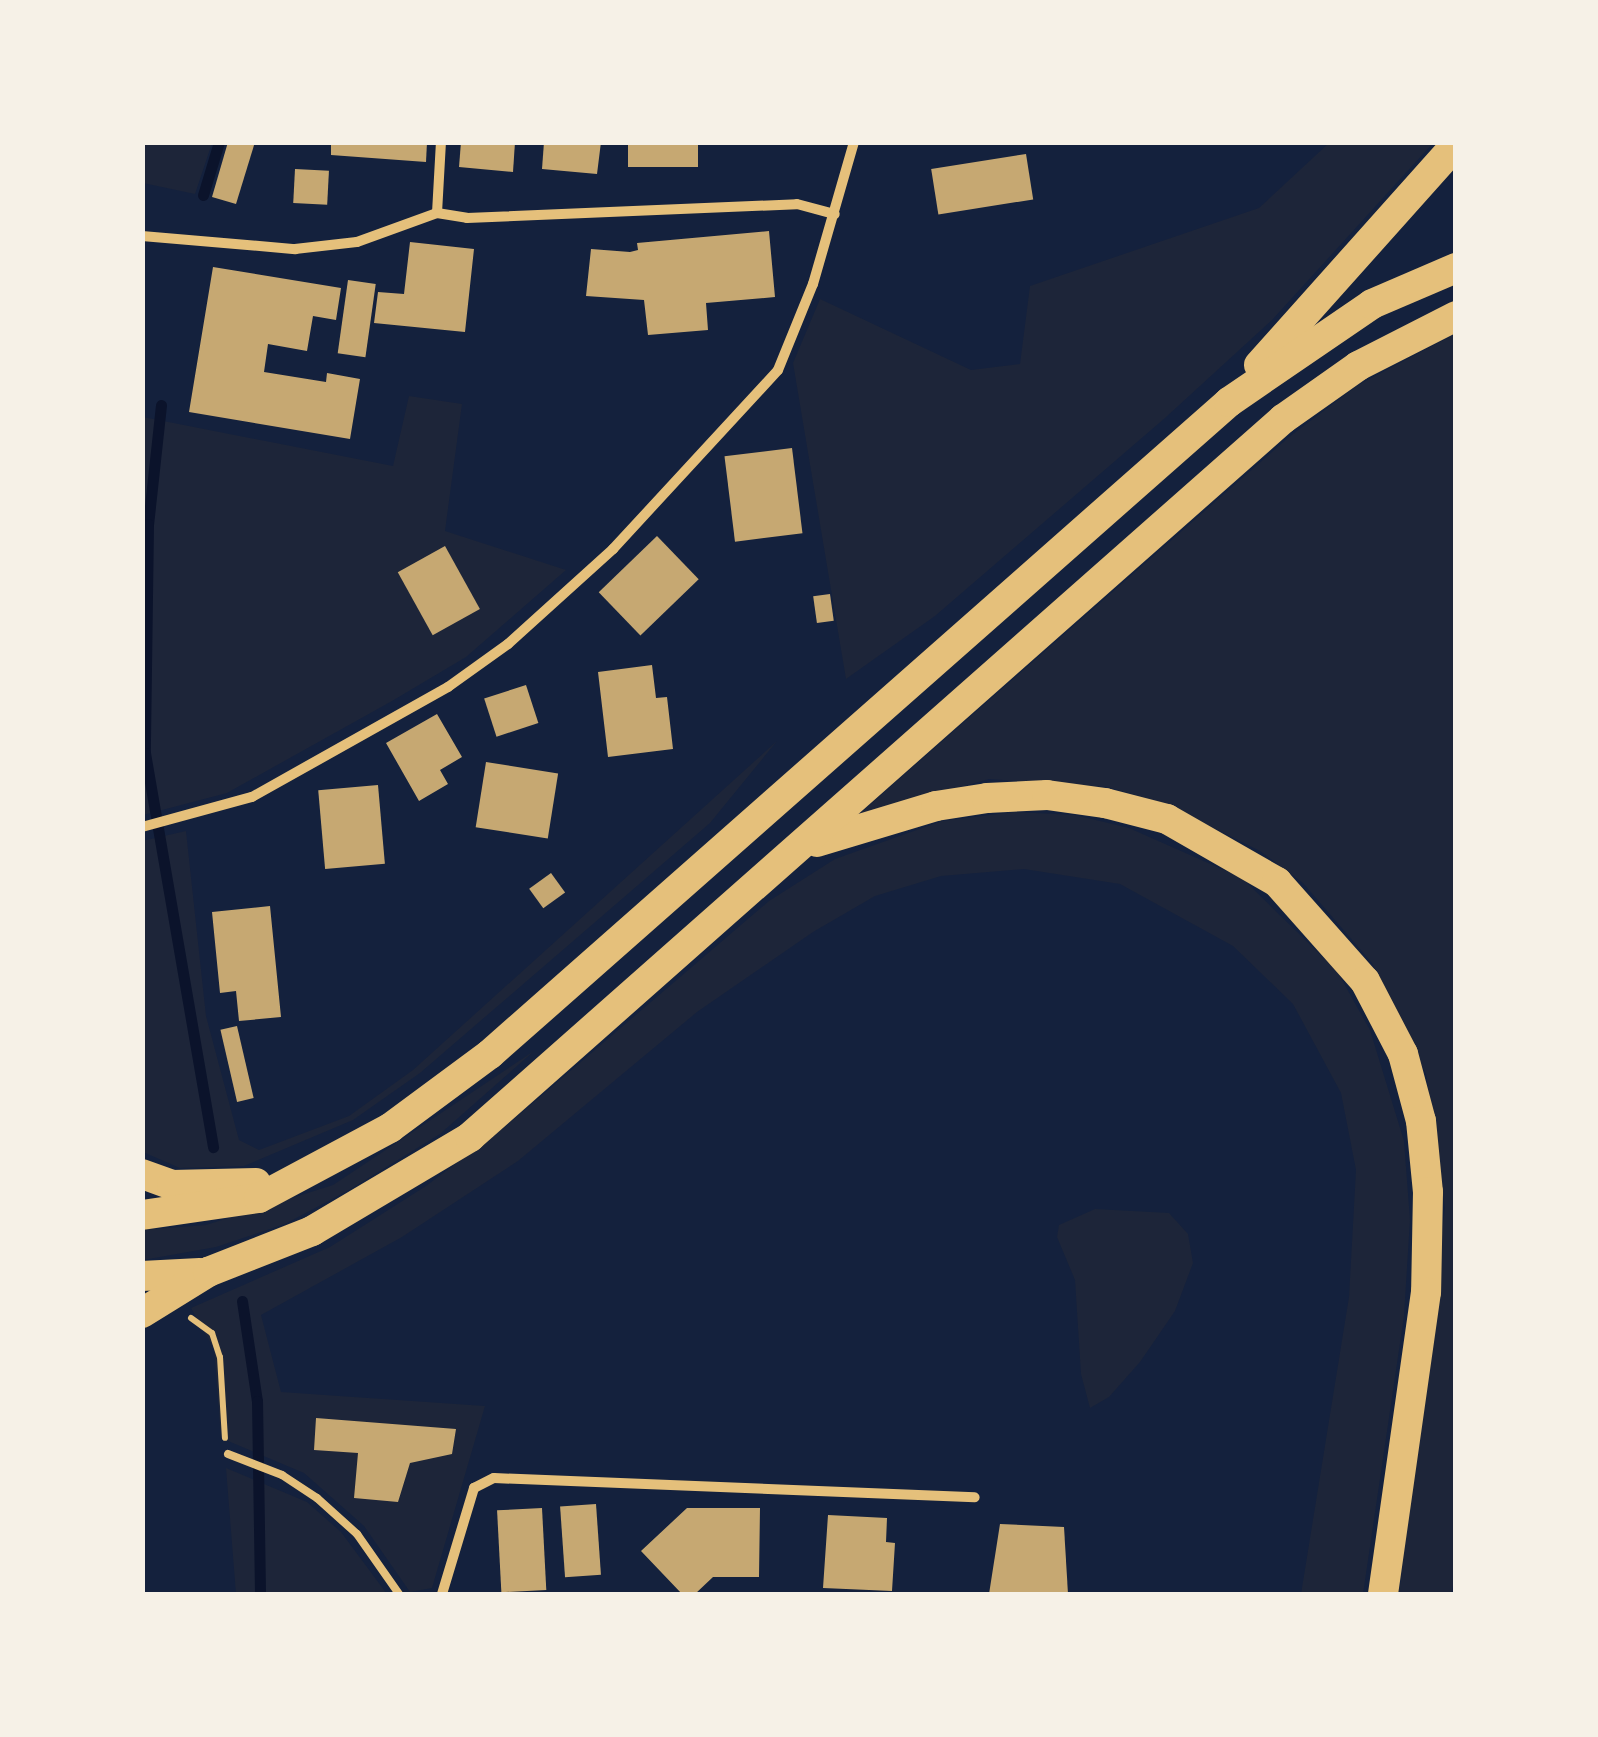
<!DOCTYPE html>
<style>
body{margin:0}
#map{position:relative;width:1598px;height:1737px;overflow:hidden;background:#14213d;font-family:Ubuntu,sans-serif}
div>[style]{position:absolute}
[style*='--x']{left:calc(var(--x)*1px);top:calc(var(--y)*1px);width:calc(var(--w)*1px);rotate:calc(var(--a)*1deg)}
.green>*{inset:0;background:#1d2539}
.stream>*{height:11px;margin:-5.5px;padding:0 5.5px;transform-origin:5.5px;border-radius:5.5px;background:#0b132b}
.building>*{inset:0;background:#c6a872;transform-origin:0 0}
.path>*{height:6px;margin:-3px;padding:0 3px;transform-origin:3px;border-radius:3px;background:#e5c07b}
.service>*{height:8px;margin:-4px;padding:0 4px;transform-origin:4px;border-radius:4px;background:#e5c07b}
.minor>*{height:10px;margin:-5px;padding:0 5px;transform-origin:5px;border-radius:5px;background:#e5c07b}
.motorway>*{height:30px;margin:-15px;padding:0 15px;transform-origin:15px;border-radius:15px;background:#e5c07b}
span{translate:-50% -50%;white-space:nowrap;text-align:center;line-height:1.15;-webkit-text-stroke:8px #f6f1e7;paint-order:stroke}
.frame{position:absolute;inset:0;border:145px solid #f6f1e7;pointer-events:none}
</style>
<div id="map">
<div class="green">
<i style="clip-path:polygon(1330px 142px,1433px 143px,1272px 320px,1165px 418px,935px 616px,846px 679px,793px 363px,820px 299px,971px 370px,1020px 364px,1030px 286px,1259px 208px)"></i>
<i style="clip-path:polygon(143px 143px,212px 143px,195px 194px,143px 183px)"></i>
<i style="clip-path:polygon(1455px 334px,1456px 1573px,1451px 1594px,1399px 1594px,1445px 1208px,1426px 1074px,1372px 963px,1303px 883px,1260px 851px,1163px 803px,1107px 787px,989px 779px,857px 816px,1289px 437px,1358px 385px)"></i>
<i style="clip-path:polygon(409px 396px,462px 404px,445px 531px,566px 570px,466px 657px,392px 701px,227px 793px,143px 815px,143px 417px,393px 466px)"></i>
<i style="clip-path:polygon(777px 741px,710px 823px,420px 1073px,353px 1120px,244px 1166px,180px 1168px,143px 1152px,142px 841px,186px 831px,206px 1016px,239px 1140px,259px 1150px,349px 1116px,413px 1070px)"></i>
<i style="clip-path:polygon(1014px 812px,1075px 815px,1129px 828px,1242px 878px,1337px 971px,1370px 1030px,1404px 1141px,1410px 1220px,1404px 1316px,1363px 1594px,1301px 1594px,1349px 1297px,1356px 1170px,1341px 1093px,1293px 1004px,1233px 946px,1120px 884px,1024px 869px,941px 876px,875px 896px,813px 932px,697px 1012px,518px 1161px,402px 1237px,261px 1315px,281px 1392px,485px 1406px,432px 1588px,410px 1592px,364px 1526px,304px 1473px,221px 1438px,214px 1349px,191px 1308px,330px 1247px,426px 1186px,506px 1126px,769px 901px,835px 859px,942px 821px)"></i>
<i style="clip-path:polygon(534px 1051px,440px 1134px,349px 1190px,285px 1224px,216px 1247px,143px 1260px,142px 1230px,206px 1225px,333px 1185px)"></i>
<i style="clip-path:polygon(1095px 1209px,1169px 1213px,1188px 1234px,1193px 1263px,1175px 1311px,1140px 1362px,1109px 1397px,1090px 1408px,1081px 1374px,1075px 1280px,1057px 1237px,1059px 1225px)"></i>
<i style="clip-path:polygon(226px 1468px,307px 1502px,341px 1532px,387px 1594px,236px 1594px)"></i>
</div>
<div class="stream">
<i style="--x:203;--y:195;--w:55;--a:-73.2"></i>
<i style="--x:161;--y:405;--w:120;--a:96.2"></i>
<i style="--x:148;--y:524;--w:229;--a:90.8"></i>
<i style="--x:145;--y:753;--w:400;--a:80.2"></i>
<i style="--x:242;--y:1301;--w:101;--a:81.5"></i>
<i style="--x:257;--y:1401;--w:193;--a:89.1"></i>
</div>
<div class="building">
<i style="clip-path:polygon(228px 142px,255px 142px,236px 204px,212px 197px)"></i>
<i style="clip-path:polygon(331px 142px,427px 142px,426px 162px,331px 155px)"></i>
<i style="clip-path:polygon(461px 142px,515px 142px,513px 172px,459px 167px)"></i>
<i style="clip-path:polygon(544px 142px,601px 142px,597px 174px,542px 169px)"></i>
<i style="left:628px;top:142px;width:70px;height:25px"></i>
<i style="left:1026px;top:154px;width:46px;height:96px;rotate:81deg"></i>
<i style="left:295px;top:169px;width:34px;height:34px;rotate:3deg"></i>
<i style="clip-path:polygon(769px 231px,775px 297px,706px 303px,708px 330px,648px 335px,644px 300px,586px 296px,591px 249px,630px 252px,638px 250px,637px 243px)"></i>
<i style="clip-path:polygon(410px 242px,474px 249px,465px 332px,374px 323px,378px 292px,404px 294px)"></i>
<i style="clip-path:polygon(213px 267px,341px 288px,336px 320px,313px 316px,307px 351px,268px 344px,264px 372px,326px 382px,327px 373px,360px 379px,350px 439px,189px 412px)"></i>
<i style="left:348px;top:280px;width:28px;height:74px;rotate:8deg"></i>
<i style="left:792px;top:448px;width:86px;height:68px;rotate:83deg"></i>
<i style="left:657px;top:536px;width:60px;height:81px;rotate:46deg"></i>
<i style="left:445px;top:546px;width:72px;height:54px;rotate:61deg"></i>
<i style="left:830px;top:594px;width:27px;height:17px;rotate:82deg"></i>
<i style="clip-path:polygon(652px 665px,656px 698px,667px 697px,673px 749px,608px 757px,598px 672px)"></i>
<i style="left:526px;top:685px;width:40px;height:44px;rotate:72deg"></i>
<i style="clip-path:polygon(437px 714px,462px 757px,440px 770px,448px 784px,419px 801px,386px 743px)"></i>
<i style="left:486px;top:762px;width:73px;height:66px;rotate:9deg"></i>
<i style="left:378px;top:785px;width:79px;height:60px;rotate:85deg"></i>
<i style="left:551px;top:873px;width:24px;height:27px;rotate:54deg"></i>
<i style="clip-path:polygon(270px 906px,281px 1017px,239px 1021px,236px 991px,220px 993px,212px 912px)"></i>
<i style="left:237px;top:1026px;width:74px;height:17px;rotate:77deg"></i>
<i style="clip-path:polygon(316px 1418px,456px 1429px,452px 1454px,410px 1463px,398px 1502px,354px 1498px,358px 1453px,314px 1450px)"></i>
<i style="left:596px;top:1504px;width:71px;height:36px;rotate:86deg"></i>
<i style="left:542px;top:1508px;width:82px;height:45px;rotate:87deg"></i>
<i style="clip-path:polygon(687px 1508px,760px 1508px,759px 1577px,713px 1577px,695px 1594px,682px 1594px,641px 1551px)"></i>
<i style="clip-path:polygon(828px 1515px,887px 1518px,886px 1542px,895px 1543px,892px 1591px,823px 1588px)"></i>
<i style="clip-path:polygon(1000px 1524px,1064px 1527px,1068px 1594px,989px 1594px)"></i>
</div>
<div class="path">
<i style="--x:191;--y:1318;--w:26;--a:36"></i>
<i style="--x:212;--y:1333;--w:25;--a:72"></i>
<i style="--x:220;--y:1357;--w:81;--a:86.5"></i>
</div>
<div class="service">
<i style="--x:228;--y:1454;--w:58;--a:21.3"></i>
<i style="--x:282;--y:1475;--w:42;--a:33.3"></i>
<i style="--x:317;--y:1498;--w:54;--a:42"></i>
<i style="--x:357;--y:1534;--w:73;--a:55"></i>
</div>
<div class="minor">
<i style="--x:437;--y:213;--w:71;--a:-86.8"></i>
<i style="--x:142;--y:236;--w:154;--a:4.9"></i>
<i style="--x:295;--y:249;--w:62;--a:-6.4"></i>
<i style="--x:357;--y:242;--w:85;--a:-19.9"></i>
<i style="--x:437;--y:213;--w:30;--a:9"></i>
<i style="--x:467;--y:218;--w:330;--a:-2.4"></i>
<i style="--x:797;--y:204;--w:39;--a:15"></i>
<i style="--x:142;--y:827;--w:114;--a:-15.3"></i>
<i style="--x:252;--y:797;--w:225;--a:-29.3"></i>
<i style="--x:448;--y:687;--w:74;--a:-35.6"></i>
<i style="--x:508;--y:644;--w:142;--a:-42.1"></i>
<i style="--x:613;--y:549;--w:243;--a:-47.3"></i>
<i style="--x:778;--y:370;--w:93;--a:-67.9"></i>
<i style="--x:813;--y:284;--w:148;--a:-73.9"></i>
<i style="--x:442;--y:1594;--w:111;--a:-73.2"></i>
<i style="--x:474;--y:1488;--w:22;--a:-27"></i>
<i style="--x:494;--y:1478;--w:481;--a:2.3"></i>
</div>
<div class="motorway">
<i style="--x:1259;--y:365;--w:295;--a:-48.2"></i>
<i style="--x:817;--y:842;--w:124;--a:-16.8"></i>
<i style="--x:936;--y:806;--w:52;--a:-8.9"></i>
<i style="--x:987;--y:798;--w:60;--a:-2.9"></i>
<i style="--x:1047;--y:795;--w:59;--a:7.9"></i>
<i style="--x:1105;--y:803;--w:64;--a:14.5"></i>
<i style="--x:1167;--y:819;--w:127;--a:29.8"></i>
<i style="--x:1277;--y:882;--w:132;--a:48.4"></i>
<i style="--x:1365;--y:981;--w:82;--a:62.5"></i>
<i style="--x:1403;--y:1054;--w:69;--a:75"></i>
<i style="--x:1421;--y:1121;--w:71;--a:84.4"></i>
<i style="--x:1428;--y:1192;--w:100;--a:91.1"></i>
<i style="--x:1426;--y:1292;--w:305;--a:98.1"></i>
<i style="--x:142;--y:1174;--w:32;--a:20"></i>
<i style="--x:172;--y:1185;--w:84;--a:-1.4"></i>
<i style="--x:142;--y:1215;--w:118;--a:-8.3"></i>
<i style="--x:259;--y:1198;--w:149;--a:-28.1"></i>
<i style="--x:390;--y:1128;--w:124;--a:-36.5"></i>
<i style="--x:490;--y:1054;--w:986;--a:-41.42"></i>
<i style="--x:1229;--y:402;--w:173;--a:-34.4"></i>
<i style="--x:1372;--y:304;--w:91;--a:-23.2"></i>
<i style="--x:142;--y:1276;--w:58;--a:-3"></i>
<i style="--x:142;--y:1313;--w:78;--a:-31.8"></i>
<i style="--x:208;--y:1272;--w:112;--a:-21.5"></i>
<i style="--x:312;--y:1231;--w:184;--a:-30.7"></i>
<i style="--x:470;--y:1137;--w:1085;--a:-41.45"></i>
<i style="--x:1283;--y:419;--w:92;--a:-35.2"></i>
<i style="--x:1358;--y:366;--w:110;--a:-27"></i>
</div>
<div class="frame"></div>
</div>
